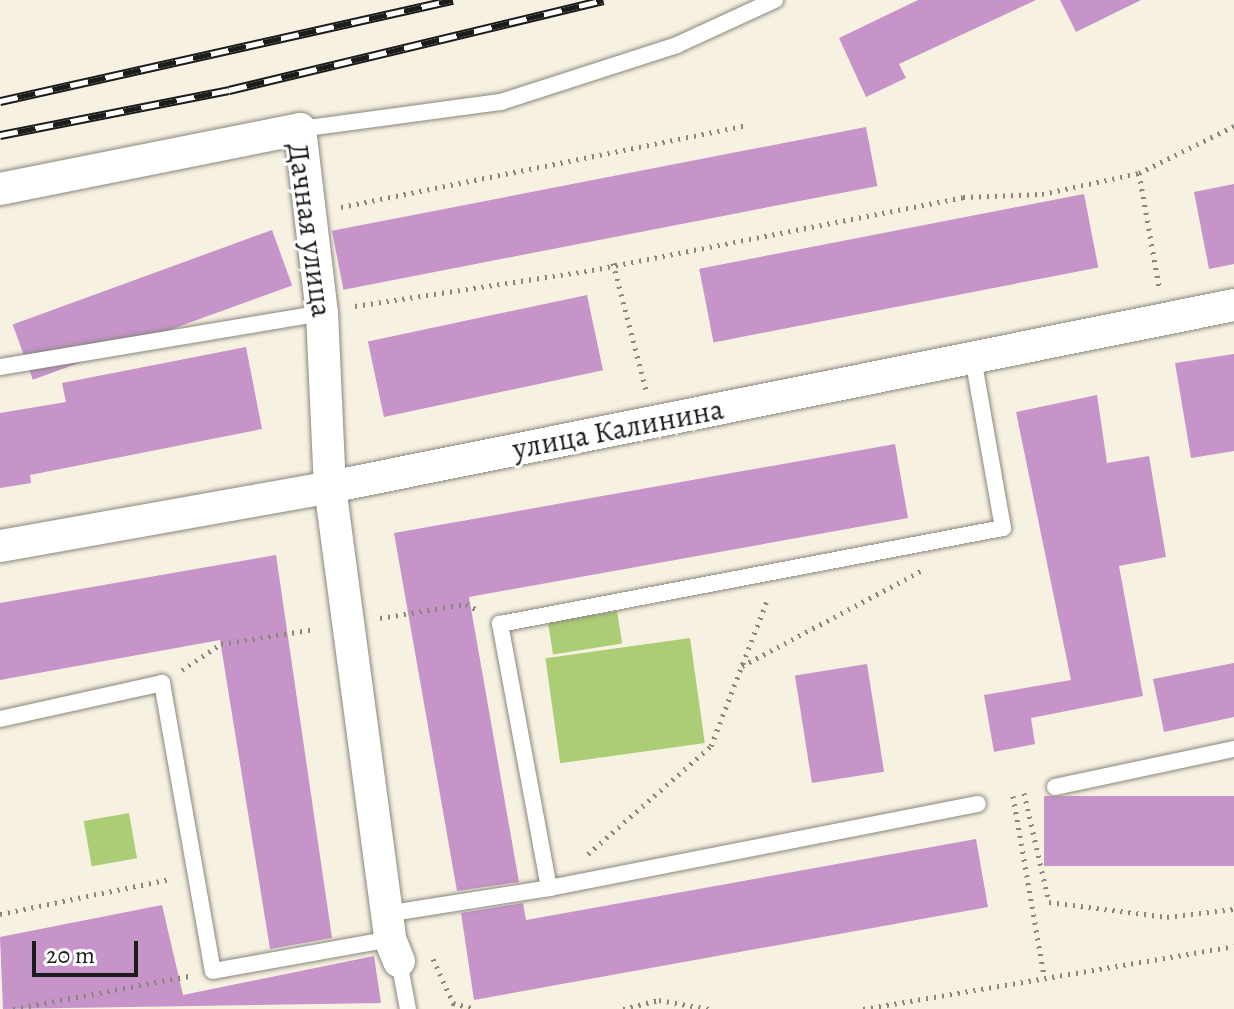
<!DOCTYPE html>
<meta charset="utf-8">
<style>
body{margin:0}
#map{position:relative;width:1234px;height:1009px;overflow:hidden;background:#f6f1e1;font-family:Alegreya,serif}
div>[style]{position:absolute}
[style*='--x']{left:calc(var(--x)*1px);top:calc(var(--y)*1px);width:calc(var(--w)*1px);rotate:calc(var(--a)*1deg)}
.green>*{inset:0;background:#abcd76;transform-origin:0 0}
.building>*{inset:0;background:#c694c9;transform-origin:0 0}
.path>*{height:5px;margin-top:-2.5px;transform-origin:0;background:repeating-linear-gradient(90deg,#89867e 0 2px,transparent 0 8px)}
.roads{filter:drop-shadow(0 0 2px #89867e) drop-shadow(0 0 2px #89867e)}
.lane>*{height:16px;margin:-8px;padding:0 8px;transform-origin:8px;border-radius:8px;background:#fff}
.street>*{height:32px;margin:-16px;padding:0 16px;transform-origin:16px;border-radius:16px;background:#fff}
.rail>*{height:9px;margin-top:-4.5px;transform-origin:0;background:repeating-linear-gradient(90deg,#fff 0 18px,#1c1c1c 0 36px);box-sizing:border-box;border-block:2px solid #1c1c1c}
span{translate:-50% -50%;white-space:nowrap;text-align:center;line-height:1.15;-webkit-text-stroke:6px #fff;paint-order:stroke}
.street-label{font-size:30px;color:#1c1c1c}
.scale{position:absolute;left:32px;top:941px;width:106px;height:36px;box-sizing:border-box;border:4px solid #1c1c1c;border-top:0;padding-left:10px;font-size:24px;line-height:28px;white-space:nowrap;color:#1c1c1c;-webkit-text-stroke:6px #fff;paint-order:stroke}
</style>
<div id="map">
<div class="green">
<i style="left:617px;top:611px;width:33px;height:70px;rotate:81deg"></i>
<i style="left:690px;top:638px;width:106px;height:146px;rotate:82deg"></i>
<i style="left:129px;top:813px;width:46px;height:46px;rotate:80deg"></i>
</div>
<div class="building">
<i style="clip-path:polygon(918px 0,1036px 0,899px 64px,906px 78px,866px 97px,839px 38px)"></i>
<i style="clip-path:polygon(1060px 0,1141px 0,1076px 32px)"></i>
<i style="left:866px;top:127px;width:60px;height:544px;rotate:79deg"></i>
<i style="clip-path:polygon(1234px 184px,1234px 264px,1209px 269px,1194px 192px)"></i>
<i style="left:1084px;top:194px;width:75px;height:392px;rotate:79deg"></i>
<i style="left:272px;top:230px;width:59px;height:276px;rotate:70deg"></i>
<i style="left:587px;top:295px;width:77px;height:224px;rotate:78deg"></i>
<i style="clip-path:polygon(246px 347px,262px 429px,30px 475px,31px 483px,0 488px,0 413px,66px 402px,62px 383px)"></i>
<i style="clip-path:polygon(1234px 354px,1234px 451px,1191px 458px,1175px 363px)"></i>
<i style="clip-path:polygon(1097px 395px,1107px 463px,1149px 456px,1166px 557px,1119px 566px,1143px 696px,1031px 718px,1035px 744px,994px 752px,984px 695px,1071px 680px,1016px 412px)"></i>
<i style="clip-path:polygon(895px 444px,908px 518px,469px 597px,519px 882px,457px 891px,394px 533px)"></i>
<i style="clip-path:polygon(276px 555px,332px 938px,270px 949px,220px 640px,0 680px,0 603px)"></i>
<i style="clip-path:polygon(1234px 663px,1234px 717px,1164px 732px,1153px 679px)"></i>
<i style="left:867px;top:664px;width:109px;height:73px;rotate:81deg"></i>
<i style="left:1234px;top:796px;width:70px;height:190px;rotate:90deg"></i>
<i style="clip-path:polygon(976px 839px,988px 907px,474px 1000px,461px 913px,523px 903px,526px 920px)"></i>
<i style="clip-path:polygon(162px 905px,183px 995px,374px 956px,381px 1003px,3px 1009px,0 937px)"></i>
</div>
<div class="path">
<i style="--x:1139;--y:173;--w:115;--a:80"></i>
<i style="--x:341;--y:207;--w:413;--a:-11.4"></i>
<i style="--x:613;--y:263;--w:131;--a:75.4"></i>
<i style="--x:355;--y:306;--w:240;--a:-8.6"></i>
<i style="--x:592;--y:270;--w:378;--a:-11.1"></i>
<i style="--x:963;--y:197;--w:79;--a:-2.2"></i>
<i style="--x:1042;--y:194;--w:99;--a:-12.2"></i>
<i style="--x:1139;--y:173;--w:106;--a:-26.3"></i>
<i style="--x:380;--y:618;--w:87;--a:-9.2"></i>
<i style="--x:466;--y:604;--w:15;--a:28"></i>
<i style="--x:742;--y:666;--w:203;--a:-28"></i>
<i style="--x:182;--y:670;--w:47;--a:-33.7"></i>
<i style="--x:221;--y:644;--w:95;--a:-9.1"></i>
<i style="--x:1024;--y:793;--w:112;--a:77.1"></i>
<i style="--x:1049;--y:902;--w:119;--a:7.2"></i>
<i style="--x:1167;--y:917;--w:67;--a:-6.8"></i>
<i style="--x:1013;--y:796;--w:183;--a:80.2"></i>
<i style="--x:588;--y:854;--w:164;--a:-41.3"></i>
<i style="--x:711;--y:746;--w:159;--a:-68.9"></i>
<i style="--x:0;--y:914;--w:175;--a:-11.6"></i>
<i style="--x:433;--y:959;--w:55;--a:65.3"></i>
<i style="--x:453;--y:1003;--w:23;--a:15"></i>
<i style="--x:13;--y:1009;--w:179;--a:-10.6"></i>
<i style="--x:623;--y:1009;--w:37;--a:-14"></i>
<i style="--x:659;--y:1000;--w:51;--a:10.2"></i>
<i style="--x:863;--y:1009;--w:376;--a:-9.6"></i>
</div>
<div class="roads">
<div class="lane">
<i style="--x:300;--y:129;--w:203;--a:-7.7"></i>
<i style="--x:501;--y:102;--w:185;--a:-17.9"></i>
<i style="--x:677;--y:45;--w:108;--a:-24.7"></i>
<i style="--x:0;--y:367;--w:326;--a:-9.5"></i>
<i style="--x:0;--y:719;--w:166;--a:-12.5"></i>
<i style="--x:162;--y:683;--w:292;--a:80"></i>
<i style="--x:213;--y:971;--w:180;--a:-10.2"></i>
<i style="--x:1055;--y:787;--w:183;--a:-12"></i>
<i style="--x:549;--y:888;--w:437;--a:-11.1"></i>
<i style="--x:392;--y:913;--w:159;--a:-9"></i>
<i style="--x:549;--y:888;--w:269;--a:-100.5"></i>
<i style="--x:500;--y:624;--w:512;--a:-10.81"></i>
<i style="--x:1003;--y:528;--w:174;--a:-100"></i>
<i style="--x:399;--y:961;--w:49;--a:79.4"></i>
</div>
<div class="street">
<i style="--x:0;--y:189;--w:306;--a:-11.3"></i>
<i style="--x:300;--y:129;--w:185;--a:83.2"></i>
<i style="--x:322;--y:313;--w:174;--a:87.4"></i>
<i style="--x:330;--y:487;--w:456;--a:82.4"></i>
<i style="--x:390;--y:939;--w:24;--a:68"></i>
<i style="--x:0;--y:546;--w:335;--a:-10.1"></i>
<i style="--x:330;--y:487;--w:922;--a:-11.38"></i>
</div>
</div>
<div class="rail">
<i style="--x:0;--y:101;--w:464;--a:-12.6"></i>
<i style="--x:0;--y:135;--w:233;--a:-11.1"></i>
<i style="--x:229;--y:90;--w:385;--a:-13.5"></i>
</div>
<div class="street-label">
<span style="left:310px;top:230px;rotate:82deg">Дачная улица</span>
<span style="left:618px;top:429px;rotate:-11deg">улица Калинина</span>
</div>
<div class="scale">20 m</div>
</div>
